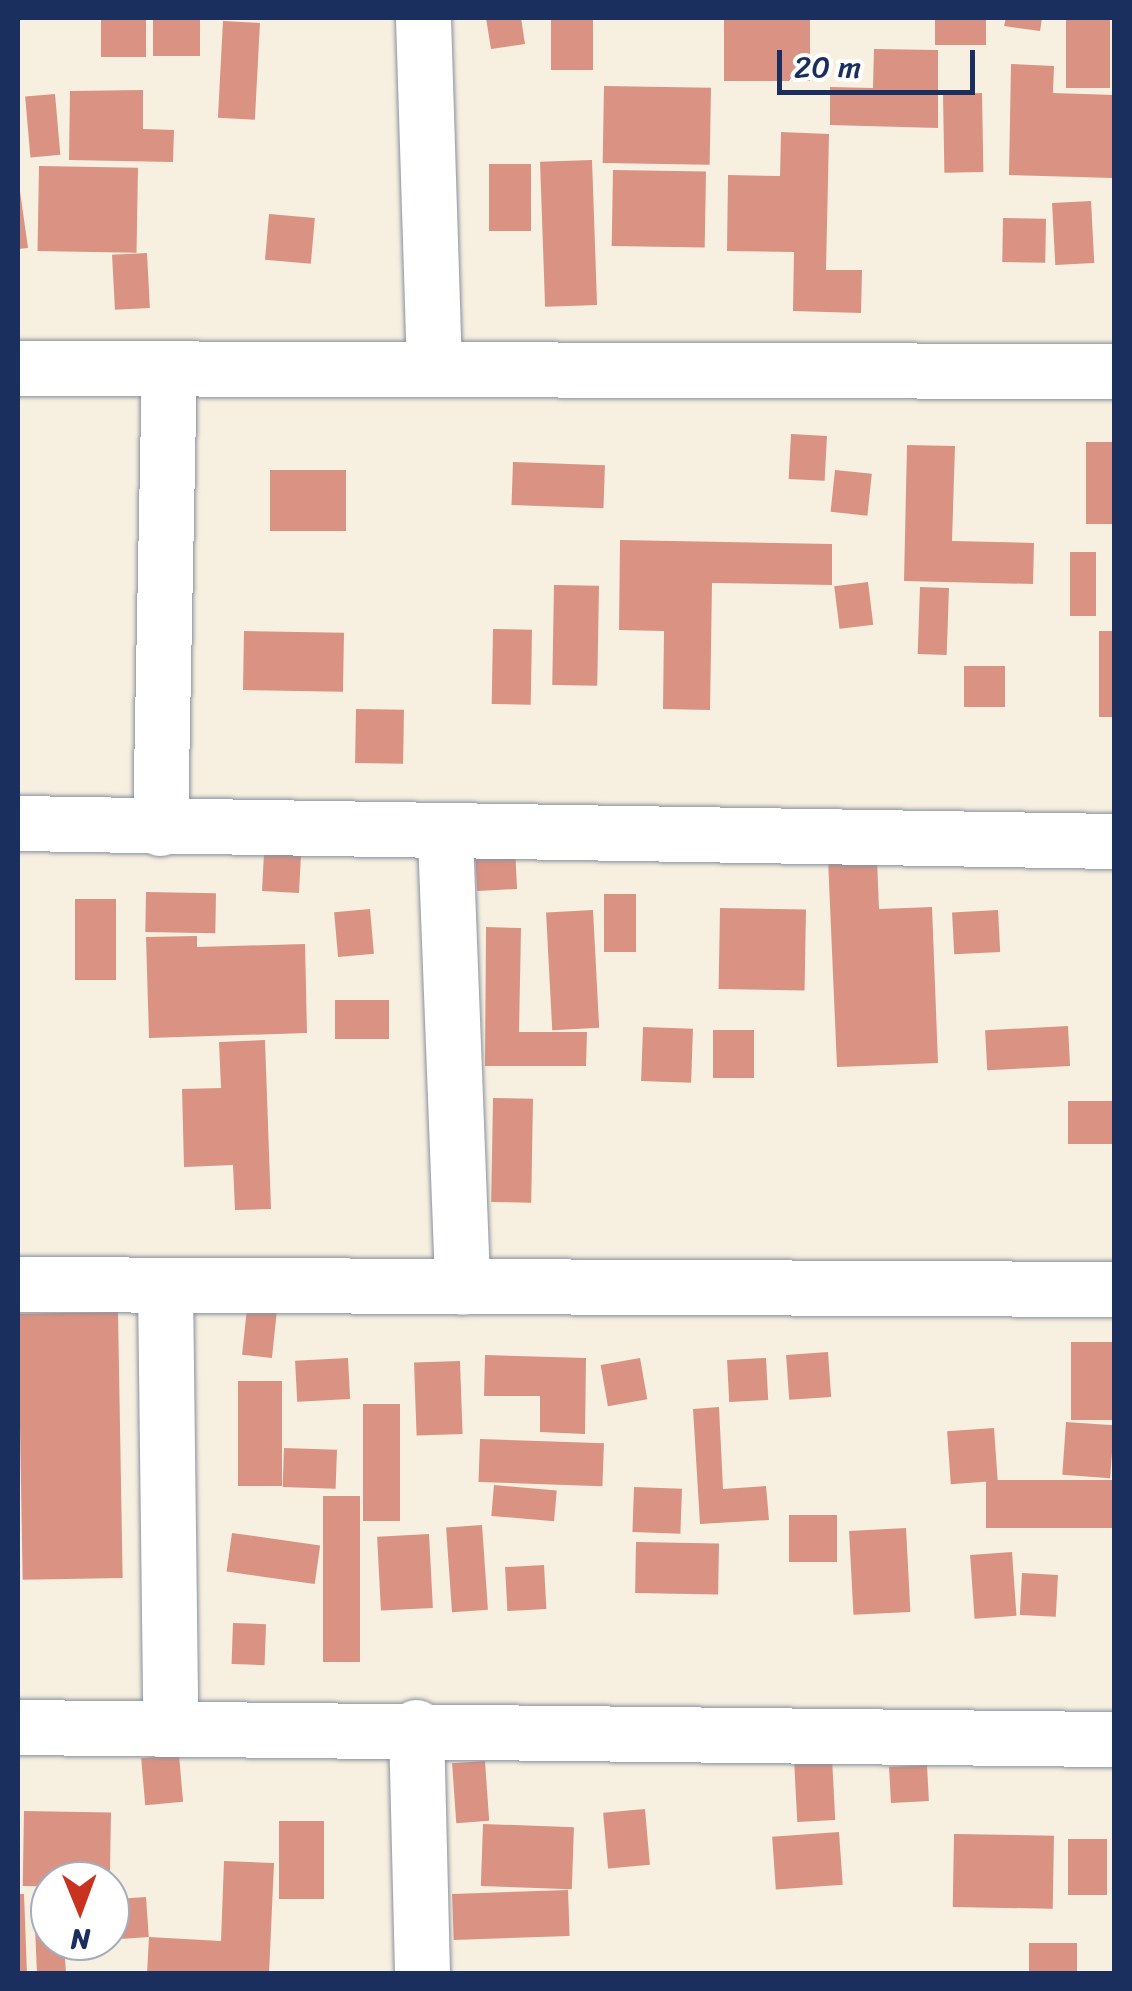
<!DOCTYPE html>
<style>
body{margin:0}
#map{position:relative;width:1132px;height:1991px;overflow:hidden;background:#f7f0e0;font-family:Sriracha,sans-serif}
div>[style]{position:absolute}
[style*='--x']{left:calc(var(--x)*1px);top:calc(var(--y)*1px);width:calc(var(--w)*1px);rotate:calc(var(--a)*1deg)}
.building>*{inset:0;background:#da9282;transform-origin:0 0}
.roads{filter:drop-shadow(0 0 2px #89909f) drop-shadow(0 0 2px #89909f)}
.street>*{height:55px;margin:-27.5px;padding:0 27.5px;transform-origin:27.5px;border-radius:27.5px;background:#fff}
span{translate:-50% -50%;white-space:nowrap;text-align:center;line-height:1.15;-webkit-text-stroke:10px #fff;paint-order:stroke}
.frame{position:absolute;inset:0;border:20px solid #1b2f5e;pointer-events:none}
.north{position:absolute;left:30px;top:1861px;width:100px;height:100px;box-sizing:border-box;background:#fff;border:2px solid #a4acbf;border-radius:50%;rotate:179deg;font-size:28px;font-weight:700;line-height:40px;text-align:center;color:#1b2f5e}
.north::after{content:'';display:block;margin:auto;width:35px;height:45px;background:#c8321e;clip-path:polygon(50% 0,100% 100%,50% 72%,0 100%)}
.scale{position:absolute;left:777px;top:50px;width:198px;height:45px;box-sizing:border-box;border:5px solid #1b2f5e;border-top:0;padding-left:12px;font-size:30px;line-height:35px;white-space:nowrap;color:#1b2f5e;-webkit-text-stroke:8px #fff;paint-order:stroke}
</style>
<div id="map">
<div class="building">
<i style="left:101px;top:18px;width:45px;height:39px"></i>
<i style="left:153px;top:18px;width:47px;height:38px"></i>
<i style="clip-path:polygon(486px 18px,521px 18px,525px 44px,491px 49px)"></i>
<i style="left:551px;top:18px;width:42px;height:52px"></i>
<i style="left:724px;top:18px;width:86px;height:63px"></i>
<i style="left:935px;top:18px;width:51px;height:27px"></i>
<i style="clip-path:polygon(1006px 18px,1042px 18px,1040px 31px,1004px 26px)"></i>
<i style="left:1066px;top:20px;width:44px;height:68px"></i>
<i style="left:223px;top:21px;width:37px;height:97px;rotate:3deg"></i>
<i style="clip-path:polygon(874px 49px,938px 50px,938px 128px,830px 125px,830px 87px,873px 88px)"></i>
<i style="clip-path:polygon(1011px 64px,1054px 66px,1053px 93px,1114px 95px,1114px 178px,1009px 175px)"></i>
<i style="left:604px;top:86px;width:107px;height:77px;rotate:1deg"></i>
<i style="clip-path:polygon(143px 90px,143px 129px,174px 130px,173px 162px,69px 160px,70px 91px)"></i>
<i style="left:982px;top:93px;width:79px;height:39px;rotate:89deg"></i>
<i style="left:55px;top:94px;width:61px;height:30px;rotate:85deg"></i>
<i style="clip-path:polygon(781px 132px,829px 134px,826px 270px,862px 270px,861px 313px,793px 311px,794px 252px,727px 251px,728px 175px,780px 176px)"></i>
<i style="left:592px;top:160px;width:145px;height:52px;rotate:88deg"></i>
<i style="left:489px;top:164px;width:42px;height:67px"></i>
<i style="left:39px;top:166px;width:99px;height:85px;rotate:1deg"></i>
<i style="left:613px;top:170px;width:93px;height:76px;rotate:1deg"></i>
<i style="clip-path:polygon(18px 177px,28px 248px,18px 249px)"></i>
<i style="left:1091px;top:201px;width:62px;height:39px;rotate:87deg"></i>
<i style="left:269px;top:214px;width:46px;height:46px;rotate:5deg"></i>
<i style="left:1003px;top:218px;width:43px;height:44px;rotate:1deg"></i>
<i style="left:147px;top:253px;width:55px;height:35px;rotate:87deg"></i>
<i style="left:791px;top:434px;width:36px;height:45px;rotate:3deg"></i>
<i style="left:1114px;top:442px;width:82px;height:28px;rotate:90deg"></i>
<i style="clip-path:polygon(907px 445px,955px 446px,952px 541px,1034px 543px,1033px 584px,904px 581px)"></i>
<i style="left:513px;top:462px;width:92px;height:43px;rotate:2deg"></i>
<i style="left:270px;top:470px;width:76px;height:61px"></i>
<i style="left:835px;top:470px;width:37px;height:42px;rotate:6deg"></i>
<i style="clip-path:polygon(620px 540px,832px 544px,832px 585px,712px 583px,710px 710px,663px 709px,664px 631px,619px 630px)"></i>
<i style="left:1070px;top:552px;width:26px;height:64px"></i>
<i style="left:868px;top:582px;width:43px;height:34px;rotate:83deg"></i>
<i style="left:554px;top:585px;width:45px;height:100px;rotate:1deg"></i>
<i style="left:920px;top:587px;width:29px;height:67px;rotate:2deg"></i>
<i style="left:493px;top:629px;width:39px;height:75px;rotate:1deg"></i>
<i style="left:244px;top:631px;width:100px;height:59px;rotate:1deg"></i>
<i style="left:1099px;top:631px;width:15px;height:86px"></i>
<i style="left:964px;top:666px;width:41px;height:41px"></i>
<i style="left:356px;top:709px;width:48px;height:54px;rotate:1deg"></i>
<i style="left:515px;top:849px;width:40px;height:40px;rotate:87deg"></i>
<i style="left:264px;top:853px;width:37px;height:38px;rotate:3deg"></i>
<i style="clip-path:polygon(828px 859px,877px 859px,879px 909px,932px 907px,938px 1063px,837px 1067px)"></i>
<i style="left:146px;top:892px;width:70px;height:40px;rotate:1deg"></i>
<i style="left:636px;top:894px;width:58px;height:32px;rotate:90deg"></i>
<i style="left:75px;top:899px;width:41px;height:81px"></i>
<i style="left:720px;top:908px;width:86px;height:81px;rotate:1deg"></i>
<i style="left:370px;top:909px;width:45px;height:36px;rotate:85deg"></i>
<i style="left:593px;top:910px;width:118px;height:47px;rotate:87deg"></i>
<i style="left:998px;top:910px;width:42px;height:46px;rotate:87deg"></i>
<i style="clip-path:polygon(486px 927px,521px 928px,519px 1032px,587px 1032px,586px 1066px,485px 1066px)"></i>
<i style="clip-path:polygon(197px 936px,197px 947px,305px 944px,307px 1033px,149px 1038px,146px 937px)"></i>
<i style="left:335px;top:1000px;width:54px;height:39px"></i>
<i style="left:1068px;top:1026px;width:40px;height:83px;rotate:87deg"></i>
<i style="left:643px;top:1027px;width:50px;height:54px;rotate:2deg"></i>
<i style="left:713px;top:1030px;width:41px;height:48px"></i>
<i style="clip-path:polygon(265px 1040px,271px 1209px,235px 1210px,233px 1165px,184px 1167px,182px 1089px,221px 1088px,219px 1042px)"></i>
<i style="left:493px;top:1098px;width:40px;height:104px;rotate:1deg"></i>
<i style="left:1068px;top:1101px;width:46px;height:43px"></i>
<i style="left:247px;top:1308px;width:30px;height:47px;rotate:6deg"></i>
<i style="left:118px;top:1312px;width:266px;height:100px;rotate:89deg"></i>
<i style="left:1114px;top:1342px;width:78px;height:43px;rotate:90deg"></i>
<i style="left:828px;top:1352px;width:45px;height:42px;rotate:86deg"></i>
<i style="clip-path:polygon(485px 1355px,586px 1358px,585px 1434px,540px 1432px,540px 1396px,484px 1396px)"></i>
<i style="left:348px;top:1358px;width:41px;height:53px;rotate:87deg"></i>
<i style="left:640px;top:1358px;width:42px;height:40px;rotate:80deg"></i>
<i style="left:766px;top:1358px;width:42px;height:39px;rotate:87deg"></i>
<i style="left:460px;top:1361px;width:73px;height:46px;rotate:88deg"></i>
<i style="left:238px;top:1381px;width:44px;height:105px"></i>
<i style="left:363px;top:1404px;width:37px;height:117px"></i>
<i style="clip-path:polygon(719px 1407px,723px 1489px,766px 1486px,769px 1520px,700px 1524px,693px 1409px)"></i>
<i style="left:1066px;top:1422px;width:48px;height:53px;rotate:4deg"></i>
<i style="left:994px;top:1428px;width:53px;height:47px;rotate:86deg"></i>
<i style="left:480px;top:1439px;width:124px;height:43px;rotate:2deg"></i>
<i style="left:284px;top:1448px;width:53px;height:39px;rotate:2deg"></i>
<i style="left:1114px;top:1480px;width:48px;height:128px;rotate:90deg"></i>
<i style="left:494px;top:1485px;width:63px;height:31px;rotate:5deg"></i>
<i style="left:634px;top:1487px;width:48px;height:45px;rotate:2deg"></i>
<i style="left:323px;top:1496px;width:37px;height:166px"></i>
<i style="left:837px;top:1515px;width:47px;height:48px;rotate:90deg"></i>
<i style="left:482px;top:1525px;width:85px;height:36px;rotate:86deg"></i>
<i style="left:906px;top:1528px;width:84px;height:57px;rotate:87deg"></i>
<i style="left:232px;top:1533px;width:89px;height:39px;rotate:8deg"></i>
<i style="left:429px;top:1534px;width:74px;height:52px;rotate:87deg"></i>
<i style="left:636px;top:1542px;width:83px;height:51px;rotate:1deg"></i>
<i style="left:1012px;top:1552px;width:64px;height:42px;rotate:86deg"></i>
<i style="left:544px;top:1565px;width:44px;height:39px;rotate:87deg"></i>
<i style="left:1022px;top:1573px;width:36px;height:42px;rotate:3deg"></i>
<i style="left:233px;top:1623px;width:33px;height:41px;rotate:2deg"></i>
<i style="left:179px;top:1755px;width:47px;height:38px;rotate:85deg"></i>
<i style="left:832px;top:1758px;width:62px;height:38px;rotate:87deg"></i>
<i style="left:485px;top:1761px;width:60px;height:33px;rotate:86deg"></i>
<i style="left:927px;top:1765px;width:36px;height:38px;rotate:87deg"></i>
<i style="left:645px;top:1809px;width:56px;height:42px;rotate:85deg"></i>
<i style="left:24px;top:1811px;width:87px;height:75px;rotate:1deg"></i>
<i style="left:279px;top:1821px;width:45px;height:78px"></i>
<i style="left:483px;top:1824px;width:91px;height:62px;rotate:2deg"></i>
<i style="left:839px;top:1832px;width:53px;height:67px;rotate:86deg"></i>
<i style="left:954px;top:1834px;width:100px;height:73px;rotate:1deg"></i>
<i style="left:1068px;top:1839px;width:39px;height:56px"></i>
<i style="clip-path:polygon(224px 1861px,274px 1863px,269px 1974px,147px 1974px,149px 1937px,221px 1941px)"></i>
<i style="left:568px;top:1890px;width:46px;height:116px;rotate:88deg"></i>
<i style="clip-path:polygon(18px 1894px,24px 1894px,27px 1974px,18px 1974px)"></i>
<i style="left:146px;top:1897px;width:40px;height:36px;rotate:86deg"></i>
<i style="clip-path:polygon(50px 1903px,50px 1941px,64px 1941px,66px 1974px,37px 1974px,34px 1904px)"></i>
<i style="left:1029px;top:1943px;width:48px;height:31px"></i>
</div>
<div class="roads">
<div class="street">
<i style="--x:423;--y:18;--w:350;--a:88.2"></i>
<i style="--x:18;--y:368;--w:1096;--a:0.16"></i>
<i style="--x:18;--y:823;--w:1096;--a:0.94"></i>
<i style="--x:160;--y:828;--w:460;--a:-88.9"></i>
<i style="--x:445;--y:837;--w:450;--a:87.8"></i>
<i style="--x:18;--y:1284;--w:1096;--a:0.26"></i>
<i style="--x:165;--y:1286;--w:440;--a:89.3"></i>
<i style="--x:18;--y:1727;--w:1096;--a:0.63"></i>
<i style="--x:416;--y:1727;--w:247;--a:88.6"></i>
</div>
</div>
<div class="frame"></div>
<div class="north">N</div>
<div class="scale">20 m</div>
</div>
